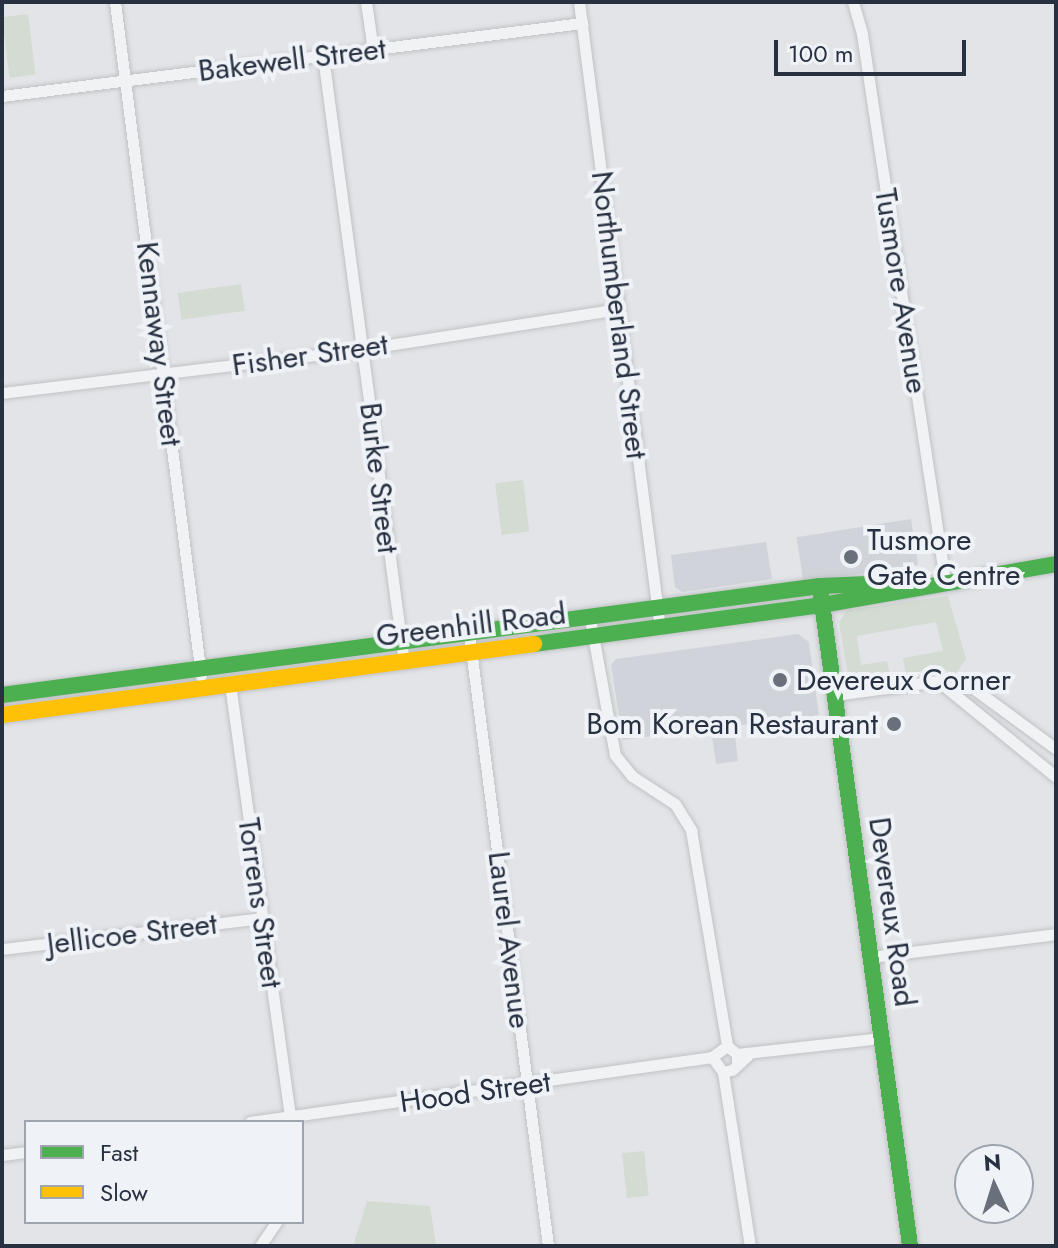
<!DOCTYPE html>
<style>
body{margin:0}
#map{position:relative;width:1058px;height:1248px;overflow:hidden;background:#e2e4e7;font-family:Jost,sans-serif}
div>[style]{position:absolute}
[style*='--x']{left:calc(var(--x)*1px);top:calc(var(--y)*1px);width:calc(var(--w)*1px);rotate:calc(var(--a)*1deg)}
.built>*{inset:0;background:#d0d4da;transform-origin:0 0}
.green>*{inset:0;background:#d3dbd2;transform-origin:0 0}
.roads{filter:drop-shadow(0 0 2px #c0c2c5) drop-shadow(0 0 2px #c0c2c5)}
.street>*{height:11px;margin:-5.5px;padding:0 5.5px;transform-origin:5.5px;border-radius:5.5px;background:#f1f2f4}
.fast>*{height:16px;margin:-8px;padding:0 8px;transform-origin:8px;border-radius:8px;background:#4caf50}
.slow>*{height:16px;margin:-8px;padding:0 8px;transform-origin:8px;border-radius:8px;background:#ffc107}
.dots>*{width:22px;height:22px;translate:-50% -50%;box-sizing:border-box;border:4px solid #eff2f7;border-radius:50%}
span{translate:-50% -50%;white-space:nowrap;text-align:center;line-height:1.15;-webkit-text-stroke:8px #eff2f7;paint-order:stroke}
.street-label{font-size:30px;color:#283141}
.poi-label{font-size:30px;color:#283141}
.left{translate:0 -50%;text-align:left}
.right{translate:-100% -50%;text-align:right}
.frame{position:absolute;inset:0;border:4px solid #283141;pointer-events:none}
.legend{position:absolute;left:24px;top:1120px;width:280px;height:104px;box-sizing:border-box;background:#eff2f7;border:2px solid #9fa5ae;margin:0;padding:10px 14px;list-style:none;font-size:24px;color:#283141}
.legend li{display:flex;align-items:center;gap:16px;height:40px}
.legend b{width:40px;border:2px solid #9fa5ae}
.north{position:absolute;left:954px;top:1144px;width:80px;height:80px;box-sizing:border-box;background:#eff2f7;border:2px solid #9fa5ae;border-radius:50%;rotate:356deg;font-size:22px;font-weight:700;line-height:32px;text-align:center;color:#283141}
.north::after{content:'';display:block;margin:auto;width:28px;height:36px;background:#69707b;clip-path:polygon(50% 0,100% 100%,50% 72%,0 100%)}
.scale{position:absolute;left:774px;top:40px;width:192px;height:36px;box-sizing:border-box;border:4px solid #283141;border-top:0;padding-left:10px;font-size:24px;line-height:28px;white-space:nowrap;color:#283141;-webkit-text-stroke:6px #eff2f7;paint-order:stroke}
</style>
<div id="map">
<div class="built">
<i style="left:911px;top:519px;width:46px;height:116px;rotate:81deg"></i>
<i style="clip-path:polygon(766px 542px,772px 579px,682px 592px,675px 587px,671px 555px)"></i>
<i style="clip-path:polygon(798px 634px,809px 642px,819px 715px,734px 726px,738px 761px,716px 764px,711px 728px,623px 740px,611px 665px,616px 659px)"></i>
</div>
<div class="green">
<i style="left:28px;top:14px;width:61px;height:26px;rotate:83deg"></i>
<i style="left:241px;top:284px;width:27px;height:64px;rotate:82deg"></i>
<i style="left:523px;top:480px;width:52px;height:28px;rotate:83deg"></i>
<i style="clip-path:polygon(948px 596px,966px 659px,956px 673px,937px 669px,906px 674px,903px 658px,943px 651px,936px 622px,857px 636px,861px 665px,887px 661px,890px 676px,862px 681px,848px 675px,839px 622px,847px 610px)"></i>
<i style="left:644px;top:1151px;width:45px;height:22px;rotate:84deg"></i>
<i style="clip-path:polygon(367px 1201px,430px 1206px,436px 1246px,353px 1246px)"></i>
</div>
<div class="roads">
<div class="street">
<i style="--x:115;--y:2;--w:679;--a:82.73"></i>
<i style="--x:366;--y:2;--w:49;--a:81.7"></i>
<i style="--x:579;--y:2;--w:631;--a:82.63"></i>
<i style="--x:853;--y:2;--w:33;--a:74"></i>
<i style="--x:862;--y:34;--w:552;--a:81.36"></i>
<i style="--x:323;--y:56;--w:611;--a:82.39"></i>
<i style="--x:2;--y:96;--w:585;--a:-7.17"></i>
<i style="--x:2;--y:393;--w:364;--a:-6.9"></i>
<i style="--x:363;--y:349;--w:258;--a:-8.9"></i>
<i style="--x:590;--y:619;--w:138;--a:79.6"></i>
<i style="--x:615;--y:755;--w:27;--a:51"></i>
<i style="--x:632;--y:776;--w:51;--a:33.1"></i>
<i style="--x:675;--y:804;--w:31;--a:58"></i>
<i style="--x:691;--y:830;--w:219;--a:80.5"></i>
<i style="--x:469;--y:634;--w:617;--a:82.64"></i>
<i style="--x:230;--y:684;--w:442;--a:82.1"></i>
<i style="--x:951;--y:688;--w:18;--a:-9"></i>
<i style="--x:969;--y:685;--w:108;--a:36.3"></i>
<i style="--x:834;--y:695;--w:105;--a:-7.7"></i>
<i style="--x:938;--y:681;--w:152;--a:39.1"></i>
<i style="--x:2;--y:949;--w:261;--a:-6.8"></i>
<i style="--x:870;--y:957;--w:187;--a:-7"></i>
<i style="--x:737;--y:1054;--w:145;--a:-6.3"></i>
<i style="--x:737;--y:1063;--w:9;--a:-90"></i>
<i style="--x:737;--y:1054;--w:13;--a:-141"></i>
<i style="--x:727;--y:1046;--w:19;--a:144"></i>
<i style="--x:712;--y:1057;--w:19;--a:54"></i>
<i style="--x:723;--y:1072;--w:9;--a:-13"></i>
<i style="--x:732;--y:1070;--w:21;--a:-43"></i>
<i style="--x:723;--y:1072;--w:176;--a:81.2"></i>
<i style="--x:250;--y:1122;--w:467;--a:-8"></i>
<i style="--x:2;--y:1155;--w:24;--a:-7"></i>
<i style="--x:260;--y:1246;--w:29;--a:-56"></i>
</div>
<div class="fast">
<i style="--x:821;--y:596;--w:656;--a:82.2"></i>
<i style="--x:534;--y:644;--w:291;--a:-7.7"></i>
<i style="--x:822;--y:605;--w:238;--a:-9.9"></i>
<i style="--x:2;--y:695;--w:825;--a:-7.59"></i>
<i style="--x:820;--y:586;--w:72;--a:-2.4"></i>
</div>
<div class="slow">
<i style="--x:2;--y:715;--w:537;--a:-7.6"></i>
</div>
</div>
<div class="dots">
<i style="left:851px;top:557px;background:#69707b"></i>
<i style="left:780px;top:680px;background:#69707b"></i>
<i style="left:894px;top:724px;background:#69707b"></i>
</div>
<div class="street-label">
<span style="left:292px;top:60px;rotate:-7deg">Bakewell Street</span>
<span style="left:901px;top:291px;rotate:81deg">Tusmore Avenue</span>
<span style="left:619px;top:315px;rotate:83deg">Northumberland Street</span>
<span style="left:159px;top:344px;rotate:83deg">Kennaway Street</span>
<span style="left:310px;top:355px;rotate:-8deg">Fisher Street</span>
<span style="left:379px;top:478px;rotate:83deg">Burke Street</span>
<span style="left:471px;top:625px;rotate:-7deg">Greenhill Road</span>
<span style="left:260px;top:903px;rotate:82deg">Torrens Street</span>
<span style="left:892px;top:912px;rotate:82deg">Devereux Road</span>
<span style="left:132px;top:934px;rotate:-7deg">Jellicoe Street</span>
<span style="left:509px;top:940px;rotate:83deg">Laurel Avenue</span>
<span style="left:475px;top:1092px;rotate:-8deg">Hood Street</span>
</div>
<div class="poi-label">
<span class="left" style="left:867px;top:557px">Tusmore<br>Gate Centre</span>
<span class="left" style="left:796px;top:680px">Devereux Corner</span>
<span class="right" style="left:878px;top:724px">Bom Korean Restaurant</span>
</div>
<div class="frame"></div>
<ul class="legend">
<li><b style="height:10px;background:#4caf50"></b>Fast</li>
<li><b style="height:10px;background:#ffc107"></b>Slow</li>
</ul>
<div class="north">N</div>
<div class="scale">100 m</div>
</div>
